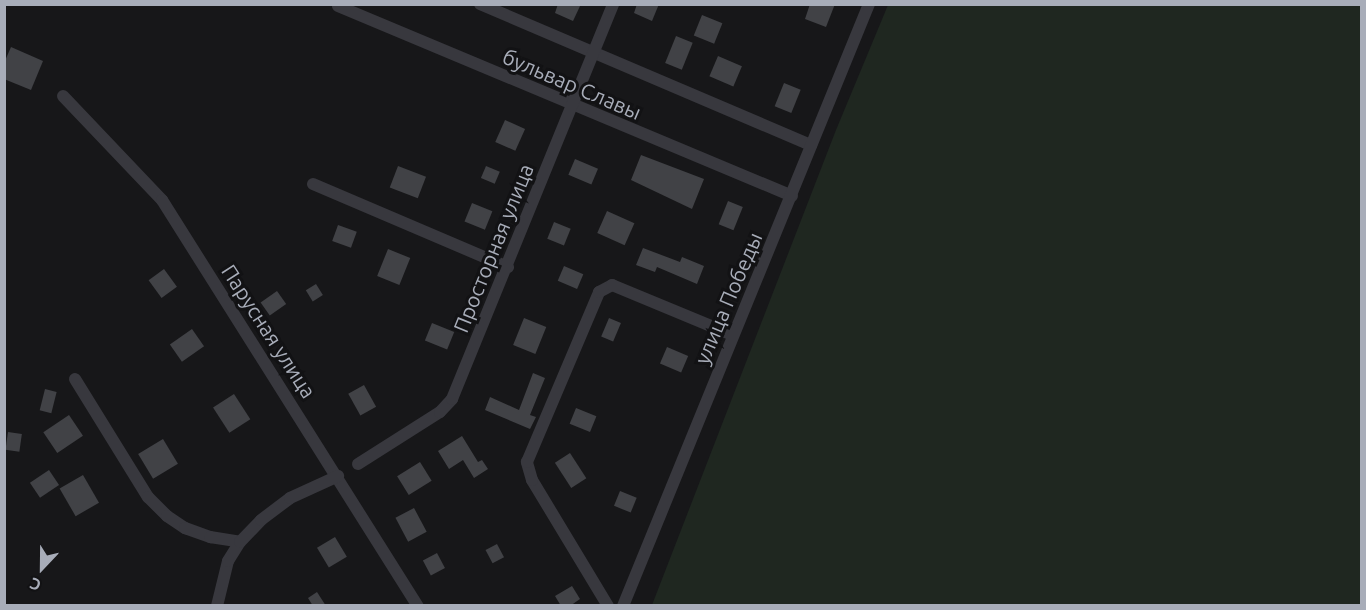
<!DOCTYPE html>
<meta charset="utf-8">
<style>
body{margin:0}
#map{position:relative;width:1366px;height:610px;overflow:hidden;background:#171719;font-family:Ubuntu,sans-serif}
div>[style]{position:absolute}
[style*='--x']{left:calc(var(--x)*1px);top:calc(var(--y)*1px);width:calc(var(--w)*1px);rotate:calc(var(--a)*1deg)}
.green>*{inset:0;background:#1f2720}
.building>*{inset:0;background:#414246;transform-origin:0 0}
.street>*{height:12px;margin:-6px;padding:0 6px;transform-origin:6px;border-radius:6px;background:#38383e}
span{translate:-50% -50%;white-space:nowrap;text-align:center;line-height:1.15;-webkit-text-stroke:6px #121214;paint-order:stroke}
.street-label{font-size:21px;color:#a8adb9}
.frame{position:absolute;inset:0;border:6px solid #a8adb9;pointer-events:none}
.north{position:absolute;left:12px;top:538px;width:60px;height:60px;-webkit-text-stroke:4px #121214;paint-order:stroke;rotate:202deg;font-size:16px;font-weight:700;line-height:24px;text-align:center;color:#a8adb9}
.north::after{content:'';display:block;margin:auto;width:21px;height:27px;background:#a8adb9;clip-path:polygon(50% 0,100% 100%,50% 72%,0 100%)}
</style>
<div id="map">
<div class="green">
<i style="clip-path:polygon(888px 5px,1361px 5px,1361px 605px,652px 605px,836px 130px)"></i>
</div>
<div class="building">
<i style="clip-path:polygon(558px 4px,581px 4px,573px 21px,555px 13px)"></i>
<i style="clip-path:polygon(637px 4px,659px 4px,652px 21px,634px 13px)"></i>
<i style="clip-path:polygon(810px 4px,835px 4px,826px 27px,805px 19px)"></i>
<i style="left:702px;top:15px;width:22px;height:22px;rotate:22deg"></i>
<i style="left:676px;top:36px;width:18px;height:29px;rotate:22deg"></i>
<i style="clip-path:polygon(11px 47px,43px 61px,31px 90px,4px 79px,4px 63px)"></i>
<i style="left:718px;top:56px;width:26px;height:22px;rotate:23deg"></i>
<i style="left:784px;top:83px;width:18px;height:25px;rotate:22deg"></i>
<i style="left:505px;top:120px;width:22px;height:24px;rotate:24deg"></i>
<i style="clip-path:polygon(641px 155px,704px 179px,692px 209px,631px 180px)"></i>
<i style="left:575px;top:159px;width:25px;height:17px;rotate:23deg"></i>
<i style="left:398px;top:166px;width:30px;height:23px;rotate:21deg"></i>
<i style="left:486px;top:166px;width:15px;height:13px;rotate:23deg"></i>
<i style="left:728px;top:201px;width:16px;height:25px;rotate:22deg"></i>
<i style="left:472px;top:203px;width:22px;height:20px;rotate:22deg"></i>
<i style="left:607px;top:211px;width:30px;height:24px;rotate:24deg"></i>
<i style="left:554px;top:222px;width:18px;height:18px;rotate:22deg"></i>
<i style="left:338px;top:225px;width:20px;height:17px;rotate:20deg"></i>
<i style="clip-path:polygon(643px 248px,680px 262px,682px 257px,704px 266px,697px 284px,657px 267px,655px 272px,636px 265px)"></i>
<i style="left:388px;top:249px;width:24px;height:29px;rotate:22deg"></i>
<i style="left:564px;top:266px;width:21px;height:16px;rotate:23deg"></i>
<i style="left:164px;top:269px;width:22px;height:19px;rotate:54deg"></i>
<i style="left:316px;top:284px;width:13px;height:12px;rotate:58deg"></i>
<i style="left:277px;top:291px;width:16px;height:20px;rotate:55deg"></i>
<i style="left:524px;top:318px;width:24px;height:29px;rotate:22deg"></i>
<i style="left:609px;top:318px;width:13px;height:20px;rotate:23deg"></i>
<i style="left:432px;top:323px;width:24px;height:19px;rotate:22deg"></i>
<i style="left:192px;top:329px;width:21px;height:27px;rotate:55deg"></i>
<i style="left:667px;top:347px;width:23px;height:18px;rotate:23deg"></i>
<i style="clip-path:polygon(533px 373px,545px 378px,530px 415px,536px 417px,530px 429px,485px 410px,490px 397px,519px 410px)"></i>
<i style="left:364px;top:385px;width:25px;height:18px;rotate:61deg"></i>
<i style="left:45px;top:389px;width:12px;height:22px;rotate:14deg"></i>
<i style="left:234px;top:394px;width:30px;height:25px;rotate:57deg"></i>
<i style="left:576px;top:408px;width:22px;height:17px;rotate:22deg"></i>
<i style="left:69px;top:415px;width:25px;height:31px;rotate:56deg"></i>
<i style="left:8px;top:432px;width:14px;height:18px;rotate:8deg"></i>
<i style="clip-path:polygon(462px 436px,478px 462px,482px 460px,488px 469px,474px 478px,463px 460px,449px 469px,438px 451px)"></i>
<i style="left:163px;top:439px;width:29px;height:29px;rotate:59deg"></i>
<i style="left:570px;top:453px;width:30px;height:18px;rotate:57deg"></i>
<i style="left:420px;top:462px;width:22px;height:27px;rotate:58deg"></i>
<i style="left:49px;top:470px;width:18px;height:23px;rotate:56deg"></i>
<i style="left:83px;top:475px;width:32px;height:27px;rotate:60deg"></i>
<i style="left:620px;top:491px;width:18px;height:16px;rotate:22deg"></i>
<i style="left:414px;top:508px;width:27px;height:21px;rotate:62deg"></i>
<i style="left:335px;top:537px;width:23px;height:21px;rotate:59deg"></i>
<i style="left:497px;top:544px;width:15px;height:13px;rotate:62deg"></i>
<i style="left:437px;top:553px;width:17px;height:16px;rotate:62deg"></i>
<i style="clip-path:polygon(572px 586px,580px 599px,570px 606px,561px 606px,555px 596px)"></i>
<i style="clip-path:polygon(317px 592px,326px 606px,313px 606px,308px 598px)"></i>
</div>
<div class="street">
<i style="--x:480;--y:4;--w:360;--a:23.1"></i>
<i style="--x:338;--y:6;--w:492;--a:22.7"></i>
<i style="--x:63;--y:96;--w:144;--a:46.4"></i>
<i style="--x:162;--y:200;--w:480;--a:57.8"></i>
<i style="--x:313;--y:184;--w:212;--a:23.1"></i>
<i style="--x:75;--y:379;--w:139;--a:58.3"></i>
<i style="--x:148;--y:497;--w:27;--a:45"></i>
<i style="--x:167;--y:516;--w:22;--a:34"></i>
<i style="--x:185;--y:528;--w:27;--a:20"></i>
<i style="--x:210;--y:537;--w:30;--a:9"></i>
<i style="--x:358;--y:464;--w:97;--a:-32.4"></i>
<i style="--x:440;--y:412;--w:18;--a:-47"></i>
<i style="--x:452;--y:399;--w:427;--a:-67.8"></i>
<i style="--x:217;--y:606;--w:46;--a:-76.3"></i>
<i style="--x:228;--y:561;--w:22;--a:-58"></i>
<i style="--x:240;--y:542;--w:30;--a:-46"></i>
<i style="--x:261;--y:520;--w:36;--a:-37"></i>
<i style="--x:290;--y:498;--w:53;--a:-24.6"></i>
<i style="--x:608;--y:606;--w:147;--a:-121.1"></i>
<i style="--x:532;--y:480;--w:19;--a:-106"></i>
<i style="--x:527;--y:462;--w:185;--a:-67"></i>
<i style="--x:599;--y:292;--w:15;--a:-28"></i>
<i style="--x:612;--y:285;--w:131;--a:22.5"></i>
<i style="--x:623;--y:606;--w:650;--a:-67.77"></i>
</div>
<div class="street-label">
<span style="left:572px;top:84px;rotate:23deg">бульвар Славы</span>
<span style="left:493px;top:248px;rotate:-68deg">Просторная улица</span>
<span style="left:728px;top:298px;rotate:-67deg">улица Победы</span>
<span style="left:269px;top:331px;rotate:57deg">Парусная улица</span>
</div>
<div class="frame"></div>
<div class="north">С</div>
</div>
